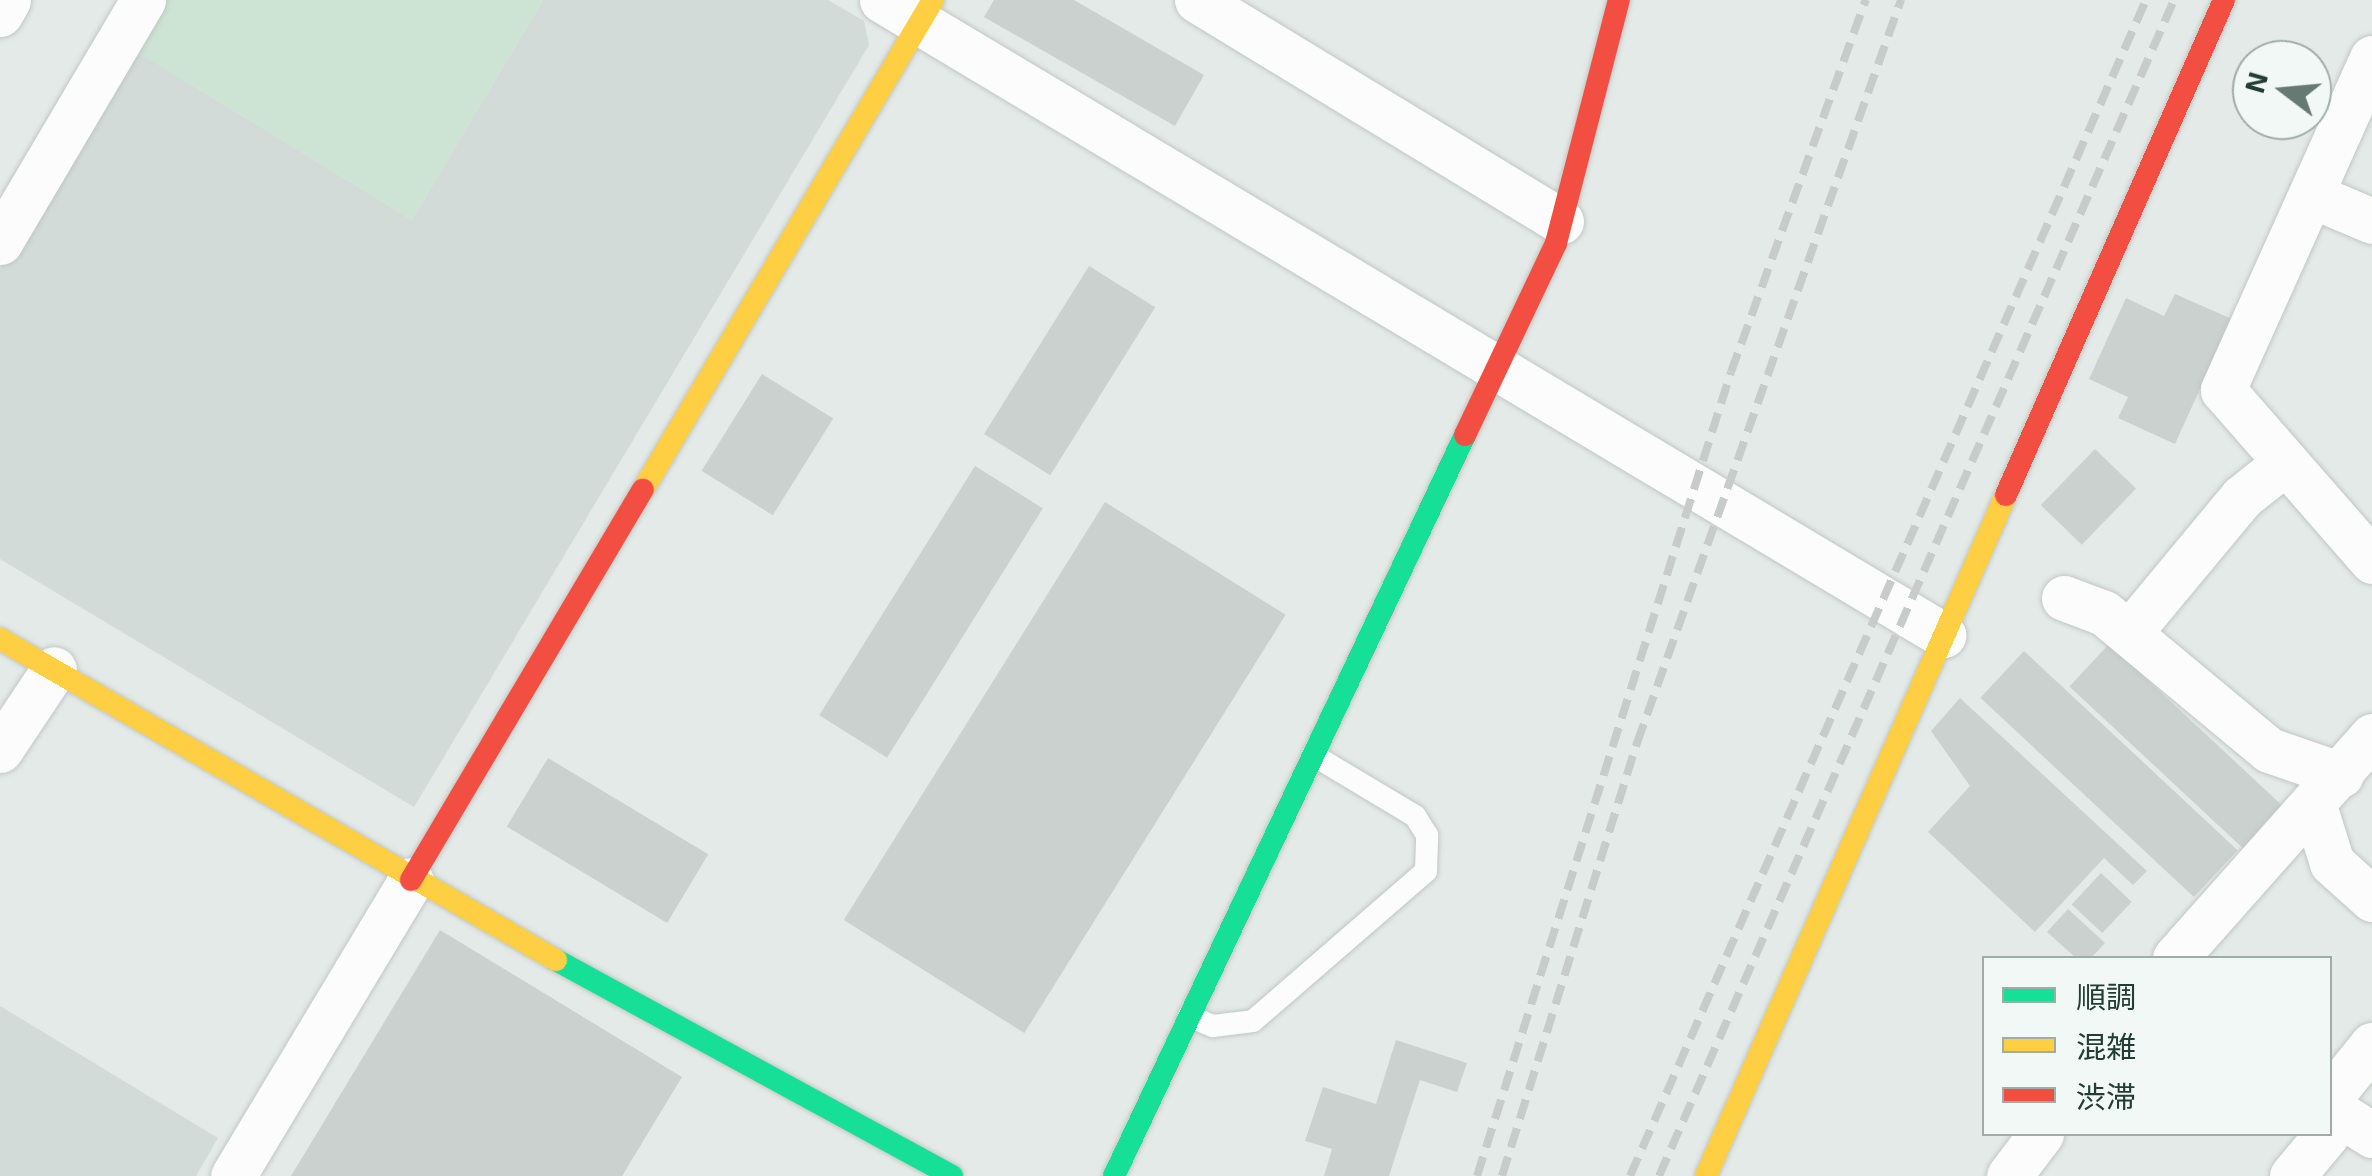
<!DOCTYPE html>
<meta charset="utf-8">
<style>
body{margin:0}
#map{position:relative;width:2372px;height:1176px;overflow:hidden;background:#e4eae7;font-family:"Exo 2","Noto Sans JP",sans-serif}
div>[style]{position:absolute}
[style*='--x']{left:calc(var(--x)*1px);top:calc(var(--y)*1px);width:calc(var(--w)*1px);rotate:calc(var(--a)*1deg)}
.built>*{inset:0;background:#d2dbd7}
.green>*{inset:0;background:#cde3d3}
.building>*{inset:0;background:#cbd1ce;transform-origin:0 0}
.roads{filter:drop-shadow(0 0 2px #c1c7c4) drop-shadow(0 0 2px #c1c7c4)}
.lane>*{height:22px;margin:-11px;padding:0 11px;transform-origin:11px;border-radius:11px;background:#fbfcfb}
.street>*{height:45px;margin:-22.5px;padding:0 22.5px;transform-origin:22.5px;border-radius:22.5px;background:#fbfcfb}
.fast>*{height:22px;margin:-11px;padding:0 11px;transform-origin:11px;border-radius:11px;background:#16e098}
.slow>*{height:22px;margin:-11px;padding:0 11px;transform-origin:11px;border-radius:11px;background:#ffcf43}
.jam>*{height:22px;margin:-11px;padding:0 11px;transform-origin:11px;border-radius:11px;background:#f24e42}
.rail>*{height:8px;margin-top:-4px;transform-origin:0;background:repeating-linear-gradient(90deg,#c7cbc9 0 20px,transparent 0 30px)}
span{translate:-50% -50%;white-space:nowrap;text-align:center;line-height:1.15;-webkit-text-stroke:8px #f2f8f5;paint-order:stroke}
.legend{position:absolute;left:1982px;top:956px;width:350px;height:180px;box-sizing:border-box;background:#f2f8f5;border:2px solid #9fada8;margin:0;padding:12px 18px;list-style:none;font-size:30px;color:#223d35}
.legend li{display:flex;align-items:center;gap:20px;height:50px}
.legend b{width:50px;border:2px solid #9fada8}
.north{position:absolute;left:2232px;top:40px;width:100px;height:100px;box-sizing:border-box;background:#f2f8f5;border:2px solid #9fada8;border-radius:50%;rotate:286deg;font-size:28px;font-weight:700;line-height:40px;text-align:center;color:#223d35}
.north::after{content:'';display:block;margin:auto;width:35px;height:45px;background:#667a73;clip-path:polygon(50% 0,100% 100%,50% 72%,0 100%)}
</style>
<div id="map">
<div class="built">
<i style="clip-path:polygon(543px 0,828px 0,864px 21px,869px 45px,414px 807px,0 559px,0 269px,130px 47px,412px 220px)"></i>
<i style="clip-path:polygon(0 1006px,218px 1138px,196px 1176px,0 1176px)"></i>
</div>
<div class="green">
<i style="clip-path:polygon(159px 0,543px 0,412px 220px,130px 47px)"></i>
</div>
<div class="building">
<i style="clip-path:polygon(994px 0,1074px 0,1204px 75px,1175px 126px,984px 17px)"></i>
<i style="left:1089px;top:266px;width:78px;height:198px;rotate:32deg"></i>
<i style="clip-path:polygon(2175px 294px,2232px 319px,2175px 444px,2118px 418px,2128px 397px,2089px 379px,2126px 298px,2164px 316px)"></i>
<i style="left:762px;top:374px;width:84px;height:114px;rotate:32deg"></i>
<i style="left:2095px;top:449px;width:57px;height:78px;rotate:44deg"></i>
<i style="left:975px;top:466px;width:80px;height:294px;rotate:32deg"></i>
<i style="left:1105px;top:502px;width:213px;height:493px;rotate:32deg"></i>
<i style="left:2109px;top:644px;width:242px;height:58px;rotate:43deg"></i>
<i style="left:2024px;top:651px;width:292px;height:64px;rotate:43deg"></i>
<i style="clip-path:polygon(1960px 698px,2147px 871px,2133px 885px,2104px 858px,2035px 932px,1928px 832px,1970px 786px,1931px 731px)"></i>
<i style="left:548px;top:758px;width:187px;height:80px;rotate:31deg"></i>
<i style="left:2101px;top:873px;width:42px;height:43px;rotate:43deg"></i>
<i style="clip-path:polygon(2068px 909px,2105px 943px,2091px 958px,2076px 958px,2047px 932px)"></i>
<i style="clip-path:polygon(440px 930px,682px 1077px,622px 1176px,291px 1176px)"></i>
<i style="clip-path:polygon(1396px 1040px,1467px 1063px,1457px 1092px,1420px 1080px,1389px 1176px,1324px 1176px,1332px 1149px,1305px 1141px,1323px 1087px,1376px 1104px)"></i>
</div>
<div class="roads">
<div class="lane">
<i style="--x:1189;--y:1016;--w:26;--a:23"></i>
<i style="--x:1213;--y:1026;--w:40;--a:-7.1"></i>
<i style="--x:1253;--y:1021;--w:229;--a:-40.9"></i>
<i style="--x:1426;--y:871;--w:36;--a:-88"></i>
<i style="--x:1427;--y:835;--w:22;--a:-122"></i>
<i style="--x:1415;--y:816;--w:119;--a:-149.1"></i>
</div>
<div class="street">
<i style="--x:882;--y:0;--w:1237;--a:30.9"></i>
<i style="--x:1197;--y:0;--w:426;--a:31.3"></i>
<i style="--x:0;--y:14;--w:16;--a:-60"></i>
<i style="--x:2372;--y:58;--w:364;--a:114.2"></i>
<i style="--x:2223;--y:390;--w:227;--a:48.9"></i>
<i style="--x:2311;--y:195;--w:66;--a:23.1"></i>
<i style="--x:0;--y:242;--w:281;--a:-59.4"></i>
<i style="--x:2064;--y:598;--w:43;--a:20.6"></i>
<i style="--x:2104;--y:613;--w:214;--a:39.7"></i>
<i style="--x:2269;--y:750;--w:76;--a:19.1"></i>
<i style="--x:2129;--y:633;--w:177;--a:-50.3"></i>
<i style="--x:2242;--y:497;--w:56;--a:-38.5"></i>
<i style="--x:0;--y:750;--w:97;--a:-56.3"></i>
<i style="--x:2315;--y:809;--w:57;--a:72.5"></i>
<i style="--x:2332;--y:863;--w:54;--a:42"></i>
<i style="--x:2175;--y:958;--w:297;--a:-48.4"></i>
<i style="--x:2330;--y:1097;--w:67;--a:-51.1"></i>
<i style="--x:2330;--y:1108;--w:50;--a:32.7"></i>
<i style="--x:233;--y:1176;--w:345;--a:-59"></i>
<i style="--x:2009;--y:1176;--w:53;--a:-52.7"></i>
<i style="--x:2292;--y:1176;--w:55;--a:-50.2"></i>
</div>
<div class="fast">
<i style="--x:556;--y:960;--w:451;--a:28.6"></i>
<i style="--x:1114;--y:1176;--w:820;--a:-64.65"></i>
</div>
<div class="slow">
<i style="--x:643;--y:490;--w:569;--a:-59.38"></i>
<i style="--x:0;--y:639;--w:642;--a:30"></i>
<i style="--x:1706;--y:1176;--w:744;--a:-66.23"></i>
</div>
<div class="jam">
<i style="--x:1465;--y:435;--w:212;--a:-64.6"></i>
<i style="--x:1556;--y:243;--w:251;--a:-75.5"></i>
<i style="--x:2006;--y:495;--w:541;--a:-66.23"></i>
<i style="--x:411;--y:880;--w:454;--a:-59.3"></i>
</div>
</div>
<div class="rail">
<i style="--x:1477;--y:1176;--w:843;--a:-72.47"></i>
<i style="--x:1731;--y:372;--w:396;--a:-70.1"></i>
<i style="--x:1502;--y:1176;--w:454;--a:-72.7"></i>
<i style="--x:1637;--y:743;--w:789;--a:-70.44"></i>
<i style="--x:1630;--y:1176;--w:1284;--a:-66.31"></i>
<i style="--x:1659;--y:1176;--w:1284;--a:-66.35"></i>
</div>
<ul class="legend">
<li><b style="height:12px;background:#16e098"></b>順調</li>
<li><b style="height:12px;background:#ffcf43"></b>混雑</li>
<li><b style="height:12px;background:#f24e42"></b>渋滞</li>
</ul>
<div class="north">N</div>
</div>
